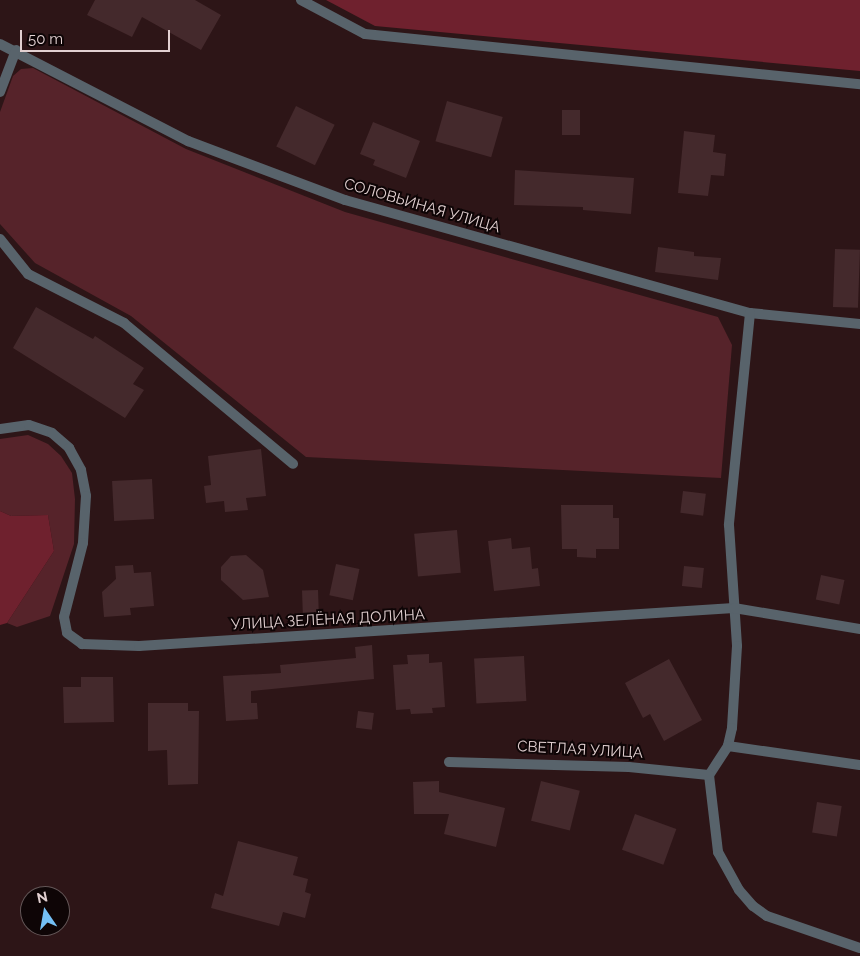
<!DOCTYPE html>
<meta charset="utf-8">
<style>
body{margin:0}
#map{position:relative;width:860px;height:956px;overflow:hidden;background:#2d1517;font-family:Raleway,sans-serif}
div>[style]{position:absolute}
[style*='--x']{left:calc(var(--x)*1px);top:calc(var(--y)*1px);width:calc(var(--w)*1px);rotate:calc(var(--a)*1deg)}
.green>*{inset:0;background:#56232a}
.forest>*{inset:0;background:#6f212e}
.building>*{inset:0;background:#44292c;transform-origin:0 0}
.street>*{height:10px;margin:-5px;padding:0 5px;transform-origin:5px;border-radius:5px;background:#58636b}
span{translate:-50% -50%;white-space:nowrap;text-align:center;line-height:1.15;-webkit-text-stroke:4px #0e0506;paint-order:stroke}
.street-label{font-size:15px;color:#e2d0d1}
.north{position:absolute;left:20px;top:886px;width:50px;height:50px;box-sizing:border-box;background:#0e0506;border:1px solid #635657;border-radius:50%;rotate:348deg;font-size:14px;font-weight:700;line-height:20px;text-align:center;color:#e2d0d1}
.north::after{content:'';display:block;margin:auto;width:18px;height:22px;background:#74c0f6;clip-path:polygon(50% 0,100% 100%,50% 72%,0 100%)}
.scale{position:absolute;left:20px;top:30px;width:150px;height:22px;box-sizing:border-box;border:2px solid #e2d0d1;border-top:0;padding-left:6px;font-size:15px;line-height:18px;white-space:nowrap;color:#e2d0d1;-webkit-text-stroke:4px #0e0506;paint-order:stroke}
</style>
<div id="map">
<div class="green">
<i style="clip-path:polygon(33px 68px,186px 149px,345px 212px,718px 317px,732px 345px,721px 478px,306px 457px,131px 316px,35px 263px,0 224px,0 112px,13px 76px,21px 69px)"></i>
<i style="clip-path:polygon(28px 435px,48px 444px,61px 456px,72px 473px,75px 499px,74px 544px,50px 616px,17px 627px,7px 623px,54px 551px,48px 515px,11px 516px,0 511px,0 439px)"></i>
</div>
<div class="forest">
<i style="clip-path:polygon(326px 0,860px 0,860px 71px,375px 26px)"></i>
<i style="clip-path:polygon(0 511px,11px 516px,48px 515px,54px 551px,7px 623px,0 625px)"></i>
</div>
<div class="building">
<i style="clip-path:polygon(95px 0,195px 0,221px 15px,201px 50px,142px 17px,132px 37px,87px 15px)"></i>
<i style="left:447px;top:101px;width:58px;height:42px;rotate:16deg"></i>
<i style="left:296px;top:106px;width:43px;height:45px;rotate:26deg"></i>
<i style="left:562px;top:110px;width:18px;height:25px"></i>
<i style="clip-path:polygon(373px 122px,420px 141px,406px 178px,373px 165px,375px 160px,360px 154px)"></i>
<i style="clip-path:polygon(684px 131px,715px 135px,713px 152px,726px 154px,724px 176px,711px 175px,708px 196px,678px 193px)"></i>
<i style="clip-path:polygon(515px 170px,634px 178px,631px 214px,583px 210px,583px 207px,514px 205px)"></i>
<i style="clip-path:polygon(658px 247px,694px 252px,694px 256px,721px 258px,718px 280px,655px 272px)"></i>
<i style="left:835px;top:249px;width:25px;height:58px;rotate:2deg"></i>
<i style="clip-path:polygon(36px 307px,93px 339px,95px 336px,144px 368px,133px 384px,144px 390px,125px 418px,13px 348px)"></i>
<i style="clip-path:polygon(261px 449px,266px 496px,246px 498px,248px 510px,225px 512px,224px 501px,206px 503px,204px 486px,211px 485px,208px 456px)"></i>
<i style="left:152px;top:479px;width:40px;height:40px;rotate:87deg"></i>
<i style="left:683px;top:491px;width:23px;height:22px;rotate:7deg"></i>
<i style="clip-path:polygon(561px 505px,613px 505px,613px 518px,619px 518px,619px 549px,596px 549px,596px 558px,577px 557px,577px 549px,562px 549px)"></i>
<i style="left:457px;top:530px;width:43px;height:43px;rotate:85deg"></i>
<i style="clip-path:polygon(511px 538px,512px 549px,530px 547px,532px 569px,538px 568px,540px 586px,494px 591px,488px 541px)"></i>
<i style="clip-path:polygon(246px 555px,263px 570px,269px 597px,243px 600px,221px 580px,221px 567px,231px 556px)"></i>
<i style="left:336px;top:564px;width:24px;height:32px;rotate:12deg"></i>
<i style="clip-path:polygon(133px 565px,134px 573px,151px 572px,154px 606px,130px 608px,131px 615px,104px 617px,102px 592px,116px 579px,115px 566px)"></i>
<i style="left:684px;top:566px;width:20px;height:20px;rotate:6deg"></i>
<i style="left:821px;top:575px;width:24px;height:25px;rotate:12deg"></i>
<i style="left:318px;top:590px;width:27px;height:16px;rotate:88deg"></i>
<i style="clip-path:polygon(372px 645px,374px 679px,251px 691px,251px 703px,257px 703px,258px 719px,226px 721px,223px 676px,281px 673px,280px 665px,356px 658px,355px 647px)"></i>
<i style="clip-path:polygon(429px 654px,429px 663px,442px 662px,445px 707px,432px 708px,433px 713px,411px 714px,410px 709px,396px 710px,393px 665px,408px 664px,407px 655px)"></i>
<i style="left:524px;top:656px;width:45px;height:50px;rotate:87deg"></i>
<i style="clip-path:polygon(669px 659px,702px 720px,664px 741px,650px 714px,643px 718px,625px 683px)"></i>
<i style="clip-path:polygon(81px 677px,113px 677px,114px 722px,64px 723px,63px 687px,81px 687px)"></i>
<i style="clip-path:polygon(148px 703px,188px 703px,188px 711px,199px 711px,198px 784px,168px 785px,167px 750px,148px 751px)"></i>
<i style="left:358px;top:711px;width:16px;height:17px;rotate:7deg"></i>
<i style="clip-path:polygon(439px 781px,439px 792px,505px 808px,496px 847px,444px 834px,449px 814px,414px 814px,413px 782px)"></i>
<i style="left:541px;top:781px;width:40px;height:41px;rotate:14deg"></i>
<i style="left:817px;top:802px;width:25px;height:31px;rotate:9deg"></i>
<i style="left:635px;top:814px;width:44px;height:38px;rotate:20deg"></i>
<i style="clip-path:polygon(238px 841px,298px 857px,293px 875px,308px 879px,305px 892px,311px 894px,305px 918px,283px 912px,279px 926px,211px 908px,215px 893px,223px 896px)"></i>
</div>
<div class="street">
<i style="--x:301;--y:0;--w:72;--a:28"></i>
<i style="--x:365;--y:34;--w:498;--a:5.8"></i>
<i style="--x:0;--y:44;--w:212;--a:27.3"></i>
<i style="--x:188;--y:141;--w:168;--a:20.6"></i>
<i style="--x:345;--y:200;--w:420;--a:15.6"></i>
<i style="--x:750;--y:313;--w:111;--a:5.7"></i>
<i style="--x:0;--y:92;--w:45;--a:-69.1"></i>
<i style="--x:0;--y:239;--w:45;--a:51.3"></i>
<i style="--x:28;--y:274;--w:108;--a:27"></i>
<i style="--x:124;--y:323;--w:220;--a:39.8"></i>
<i style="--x:750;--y:313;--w:213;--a:95.7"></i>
<i style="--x:729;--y:525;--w:121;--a:86.2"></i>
<i style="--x:737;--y:646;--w:82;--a:93.5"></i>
<i style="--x:732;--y:728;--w:18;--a:103"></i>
<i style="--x:728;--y:746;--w:35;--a:123"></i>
<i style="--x:709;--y:775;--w:78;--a:83.3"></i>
<i style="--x:718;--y:852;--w:43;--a:61.1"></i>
<i style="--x:739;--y:890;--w:21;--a:49"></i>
<i style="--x:753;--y:906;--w:17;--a:36"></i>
<i style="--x:767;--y:916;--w:98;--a:19"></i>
<i style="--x:0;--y:429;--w:29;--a:-8"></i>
<i style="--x:29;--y:425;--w:24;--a:19"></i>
<i style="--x:52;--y:433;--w:23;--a:41"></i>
<i style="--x:69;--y:448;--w:25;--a:61"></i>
<i style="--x:81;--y:470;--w:26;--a:79"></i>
<i style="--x:86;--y:496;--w:47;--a:93.7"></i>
<i style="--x:83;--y:543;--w:76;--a:104.4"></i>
<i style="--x:64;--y:617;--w:16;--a:79"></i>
<i style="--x:67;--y:633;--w:19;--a:36"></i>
<i style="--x:82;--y:644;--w:57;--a:2"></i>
<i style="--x:139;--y:646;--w:596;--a:-3.65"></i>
<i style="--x:734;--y:608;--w:128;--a:9.5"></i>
<i style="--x:728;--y:746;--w:133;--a:8.2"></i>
<i style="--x:449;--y:762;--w:180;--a:1.6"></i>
<i style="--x:629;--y:767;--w:80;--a:5.7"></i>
</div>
<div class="street-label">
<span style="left:422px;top:206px;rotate:16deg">СОЛОВЬИНАЯ УЛИЦА</span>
<span style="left:328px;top:620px;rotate:-3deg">УЛИЦА ЗЕЛЁНАЯ ДОЛИНА</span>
<span style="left:580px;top:750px;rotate:3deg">СВЕТЛАЯ УЛИЦА</span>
</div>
<div class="north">N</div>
<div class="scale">50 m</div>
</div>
